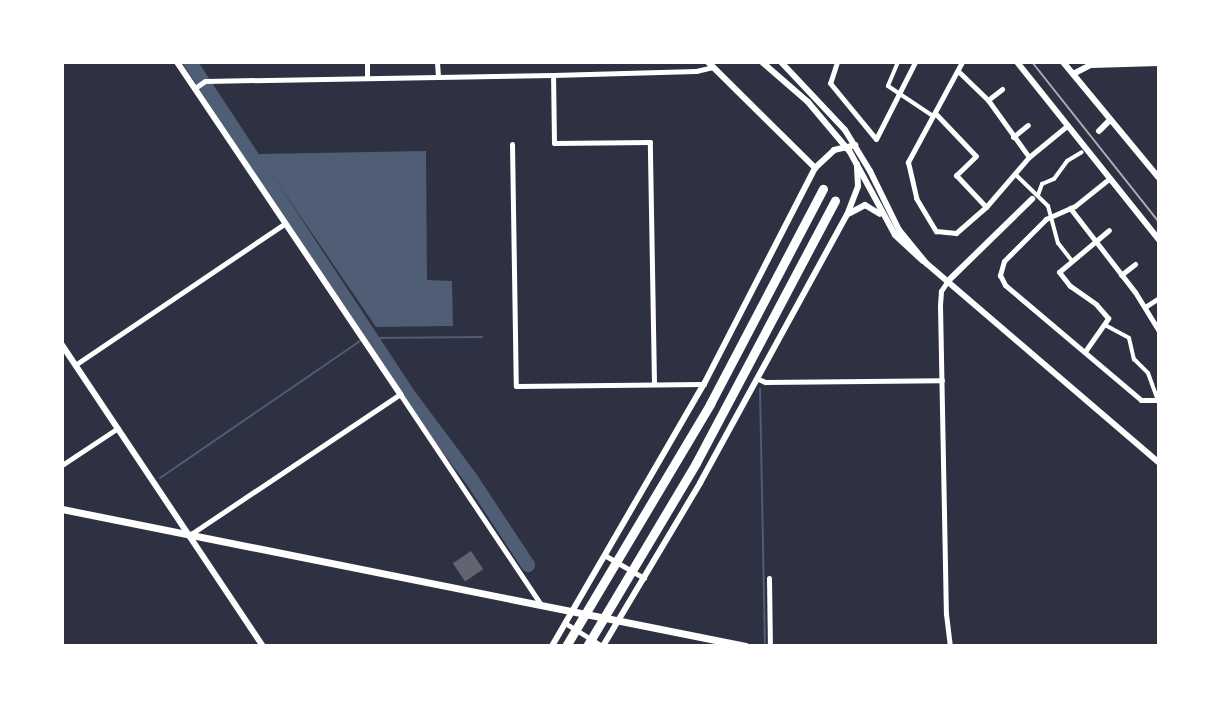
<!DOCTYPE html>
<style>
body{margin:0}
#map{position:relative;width:1221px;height:708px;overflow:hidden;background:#2d3142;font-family:"Sofia Sans Condensed",sans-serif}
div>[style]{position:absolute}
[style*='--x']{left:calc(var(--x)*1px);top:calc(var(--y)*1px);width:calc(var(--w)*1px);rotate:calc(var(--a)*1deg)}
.water>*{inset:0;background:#4f5d75}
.stream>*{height:2px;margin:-1px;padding:0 1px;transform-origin:1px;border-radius:1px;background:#4f5d75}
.river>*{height:14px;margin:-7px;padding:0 7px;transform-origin:7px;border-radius:7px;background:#4f5d75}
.building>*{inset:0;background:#626471;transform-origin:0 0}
.pedestrian>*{height:4px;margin:-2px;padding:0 2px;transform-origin:2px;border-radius:2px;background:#fff}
.minor>*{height:5px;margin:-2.5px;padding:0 2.5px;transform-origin:2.5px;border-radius:2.5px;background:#fff}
.tertiary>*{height:6px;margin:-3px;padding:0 3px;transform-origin:3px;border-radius:3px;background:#fff}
.primary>*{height:7px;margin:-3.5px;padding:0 3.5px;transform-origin:3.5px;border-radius:3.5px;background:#fff}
.motorway>*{height:9px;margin:-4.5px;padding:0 4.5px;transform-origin:4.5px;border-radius:4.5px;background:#fff}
.rail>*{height:2px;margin:-1px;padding:0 1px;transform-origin:1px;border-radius:1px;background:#abadb3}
span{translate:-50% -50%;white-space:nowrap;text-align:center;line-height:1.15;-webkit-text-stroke:6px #fff;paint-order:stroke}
.frame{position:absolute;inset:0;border:64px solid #fff;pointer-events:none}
</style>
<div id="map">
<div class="water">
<i style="clip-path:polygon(426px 151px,427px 280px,452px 281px,453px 326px,376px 327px,258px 154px)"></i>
</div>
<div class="stream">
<i style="--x:371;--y:338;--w:111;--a:-0.5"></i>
<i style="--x:760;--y:389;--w:254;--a:88.9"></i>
<i style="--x:160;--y:478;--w:242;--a:-34.4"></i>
</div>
<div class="river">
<i style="--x:190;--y:62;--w:397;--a:56.7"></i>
<i style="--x:408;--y:394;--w:107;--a:53.3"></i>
<i style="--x:472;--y:480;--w:102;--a:56.6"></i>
</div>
<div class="building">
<i style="left:471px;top:551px;width:22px;height:22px;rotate:56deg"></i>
</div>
<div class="pedestrian">
<i style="--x:898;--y:62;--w:26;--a:113"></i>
<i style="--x:888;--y:86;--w:54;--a:33.7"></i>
<i style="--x:1015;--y:174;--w:46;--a:44.1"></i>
<i style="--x:1048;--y:206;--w:38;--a:75"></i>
<i style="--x:1058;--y:243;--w:23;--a:52"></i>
<i style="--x:1038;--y:195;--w:12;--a:-70"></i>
<i style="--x:1042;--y:184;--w:13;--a:-23"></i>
<i style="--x:1054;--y:179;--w:22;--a:-54"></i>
<i style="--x:1067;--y:161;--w:17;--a:-31"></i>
<i style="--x:1105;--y:325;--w:27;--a:28"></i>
<i style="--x:1129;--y:338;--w:22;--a:77"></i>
<i style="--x:1134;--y:359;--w:20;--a:45"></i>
<i style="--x:1148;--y:373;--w:33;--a:70"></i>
</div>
<div class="minor">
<i style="--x:367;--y:62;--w:16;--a:90"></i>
<i style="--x:437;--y:62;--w:15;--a:86"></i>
<i style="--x:837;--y:62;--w:22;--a:108"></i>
<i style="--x:830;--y:83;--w:72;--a:50.6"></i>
<i style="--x:876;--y:139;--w:86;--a:-63.1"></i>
<i style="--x:962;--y:62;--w:114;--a:118.4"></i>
<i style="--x:908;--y:162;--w:37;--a:77"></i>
<i style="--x:916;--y:198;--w:39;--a:59"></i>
<i style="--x:936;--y:231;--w:20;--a:6"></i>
<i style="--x:956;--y:233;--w:40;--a:-41"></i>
<i style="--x:986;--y:207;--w:66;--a:-49.3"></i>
<i style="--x:1029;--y:157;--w:50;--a:-39.4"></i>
<i style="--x:958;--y:71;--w:42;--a:44"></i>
<i style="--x:988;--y:100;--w:70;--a:54.3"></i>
<i style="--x:195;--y:88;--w:12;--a:-35"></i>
<i style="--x:205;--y:81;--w:348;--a:-1"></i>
<i style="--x:988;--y:100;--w:18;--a:-38"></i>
<i style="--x:935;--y:113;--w:59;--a:46.4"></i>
<i style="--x:976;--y:156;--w:28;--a:136"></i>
<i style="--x:956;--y:175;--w:44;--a:46.8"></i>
<i style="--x:1013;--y:137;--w:19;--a:-39"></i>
<i style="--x:512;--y:144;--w:242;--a:89.1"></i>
<i style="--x:516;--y:386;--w:188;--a:-0.6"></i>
<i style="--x:1110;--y:178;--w:45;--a:141.3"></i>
<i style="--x:1075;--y:206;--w:32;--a:156"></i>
<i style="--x:1046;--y:219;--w:59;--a:135"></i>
<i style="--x:1004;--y:261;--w:15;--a:106"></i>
<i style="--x:1000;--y:275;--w:11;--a:63"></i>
<i style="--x:1005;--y:285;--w:178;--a:40.2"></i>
<i style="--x:1141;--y:400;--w:18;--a:0"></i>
<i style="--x:1070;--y:208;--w:106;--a:52.3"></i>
<i style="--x:1135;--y:292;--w:46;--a:58.4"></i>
<i style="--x:1121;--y:275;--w:18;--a:-38"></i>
<i style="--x:947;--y:282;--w:11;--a:124"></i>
<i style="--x:941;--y:291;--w:14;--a:94"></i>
<i style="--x:940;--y:305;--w:309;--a:88.9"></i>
<i style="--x:946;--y:614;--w:32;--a:83"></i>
<i style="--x:1145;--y:307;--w:17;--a:-33"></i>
<i style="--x:1086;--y:350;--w:39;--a:-55"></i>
<i style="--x:1108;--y:318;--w:18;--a:-131"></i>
<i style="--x:1096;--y:304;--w:32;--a:-145"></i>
<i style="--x:1070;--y:286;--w:18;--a:-128"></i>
<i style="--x:1059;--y:272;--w:65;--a:-40"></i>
<i style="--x:75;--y:365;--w:252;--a:-34"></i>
<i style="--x:758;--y:379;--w:8;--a:23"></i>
<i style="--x:765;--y:382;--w:177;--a:-0.6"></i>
<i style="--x:654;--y:383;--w:241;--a:-91"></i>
<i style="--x:650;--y:142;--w:96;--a:179.4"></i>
<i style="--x:554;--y:143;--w:68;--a:-90.8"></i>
<i style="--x:553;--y:75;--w:143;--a:-1.6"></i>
<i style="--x:696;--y:71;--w:17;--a:-13"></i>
<i style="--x:62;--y:465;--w:67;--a:-33.5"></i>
<i style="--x:191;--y:534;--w:252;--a:-33.8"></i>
<i style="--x:400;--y:394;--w:254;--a:56.2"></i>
<i style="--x:606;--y:556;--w:44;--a:30.1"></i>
<i style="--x:769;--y:578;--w:68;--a:89.2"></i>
<i style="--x:565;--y:623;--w:44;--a:31.9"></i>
</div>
<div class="tertiary">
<i style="--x:177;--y:62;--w:400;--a:56.1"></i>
<i style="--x:708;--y:62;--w:151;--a:44.7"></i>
<i style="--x:762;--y:62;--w:61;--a:41"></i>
<i style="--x:808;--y:102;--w:65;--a:50"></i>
<i style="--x:850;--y:152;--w:94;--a:61.5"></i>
<i style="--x:895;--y:235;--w:38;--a:43"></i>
<i style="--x:781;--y:62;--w:93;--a:46.7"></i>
<i style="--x:845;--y:130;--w:48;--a:58.6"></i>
<i style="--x:870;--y:171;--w:66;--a:63.8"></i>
<i style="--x:899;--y:230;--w:43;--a:50.7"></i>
<i style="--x:926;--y:263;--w:307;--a:40.6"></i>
<i style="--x:1017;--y:62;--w:228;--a:51.4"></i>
<i style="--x:1063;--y:62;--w:151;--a:50.4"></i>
<i style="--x:1073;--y:74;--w:20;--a:-27"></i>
<i style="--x:1091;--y:65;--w:68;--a:-1.7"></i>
<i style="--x:1099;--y:131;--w:16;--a:-45"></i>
<i style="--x:850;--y:213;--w:17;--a:-28"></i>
<i style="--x:865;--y:205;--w:17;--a:31"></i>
<i style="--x:947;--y:282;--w:119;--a:-44.3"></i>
<i style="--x:62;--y:345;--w:362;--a:56.3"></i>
<i style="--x:552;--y:646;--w:303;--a:-59.9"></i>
<i style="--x:704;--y:384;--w:243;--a:-62.8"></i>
<i style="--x:815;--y:168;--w:26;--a:-43"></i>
<i style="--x:834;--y:150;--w:22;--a:-13"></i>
<i style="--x:603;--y:646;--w:190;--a:-59.2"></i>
<i style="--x:700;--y:483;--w:306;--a:-61.3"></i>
<i style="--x:847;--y:215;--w:31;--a:-69"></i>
<i style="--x:858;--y:186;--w:22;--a:-93"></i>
</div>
<div class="primary">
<i style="--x:62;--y:509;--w:697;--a:11.34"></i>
</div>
<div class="motorway">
<i style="--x:566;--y:646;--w:282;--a:-59.2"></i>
<i style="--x:710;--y:404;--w:243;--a:-62.3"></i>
<i style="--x:587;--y:646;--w:213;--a:-59.2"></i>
<i style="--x:696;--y:463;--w:297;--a:-62.1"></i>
</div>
<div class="rail">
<i style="--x:1032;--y:62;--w:204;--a:51.6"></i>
</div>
<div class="frame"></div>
</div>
